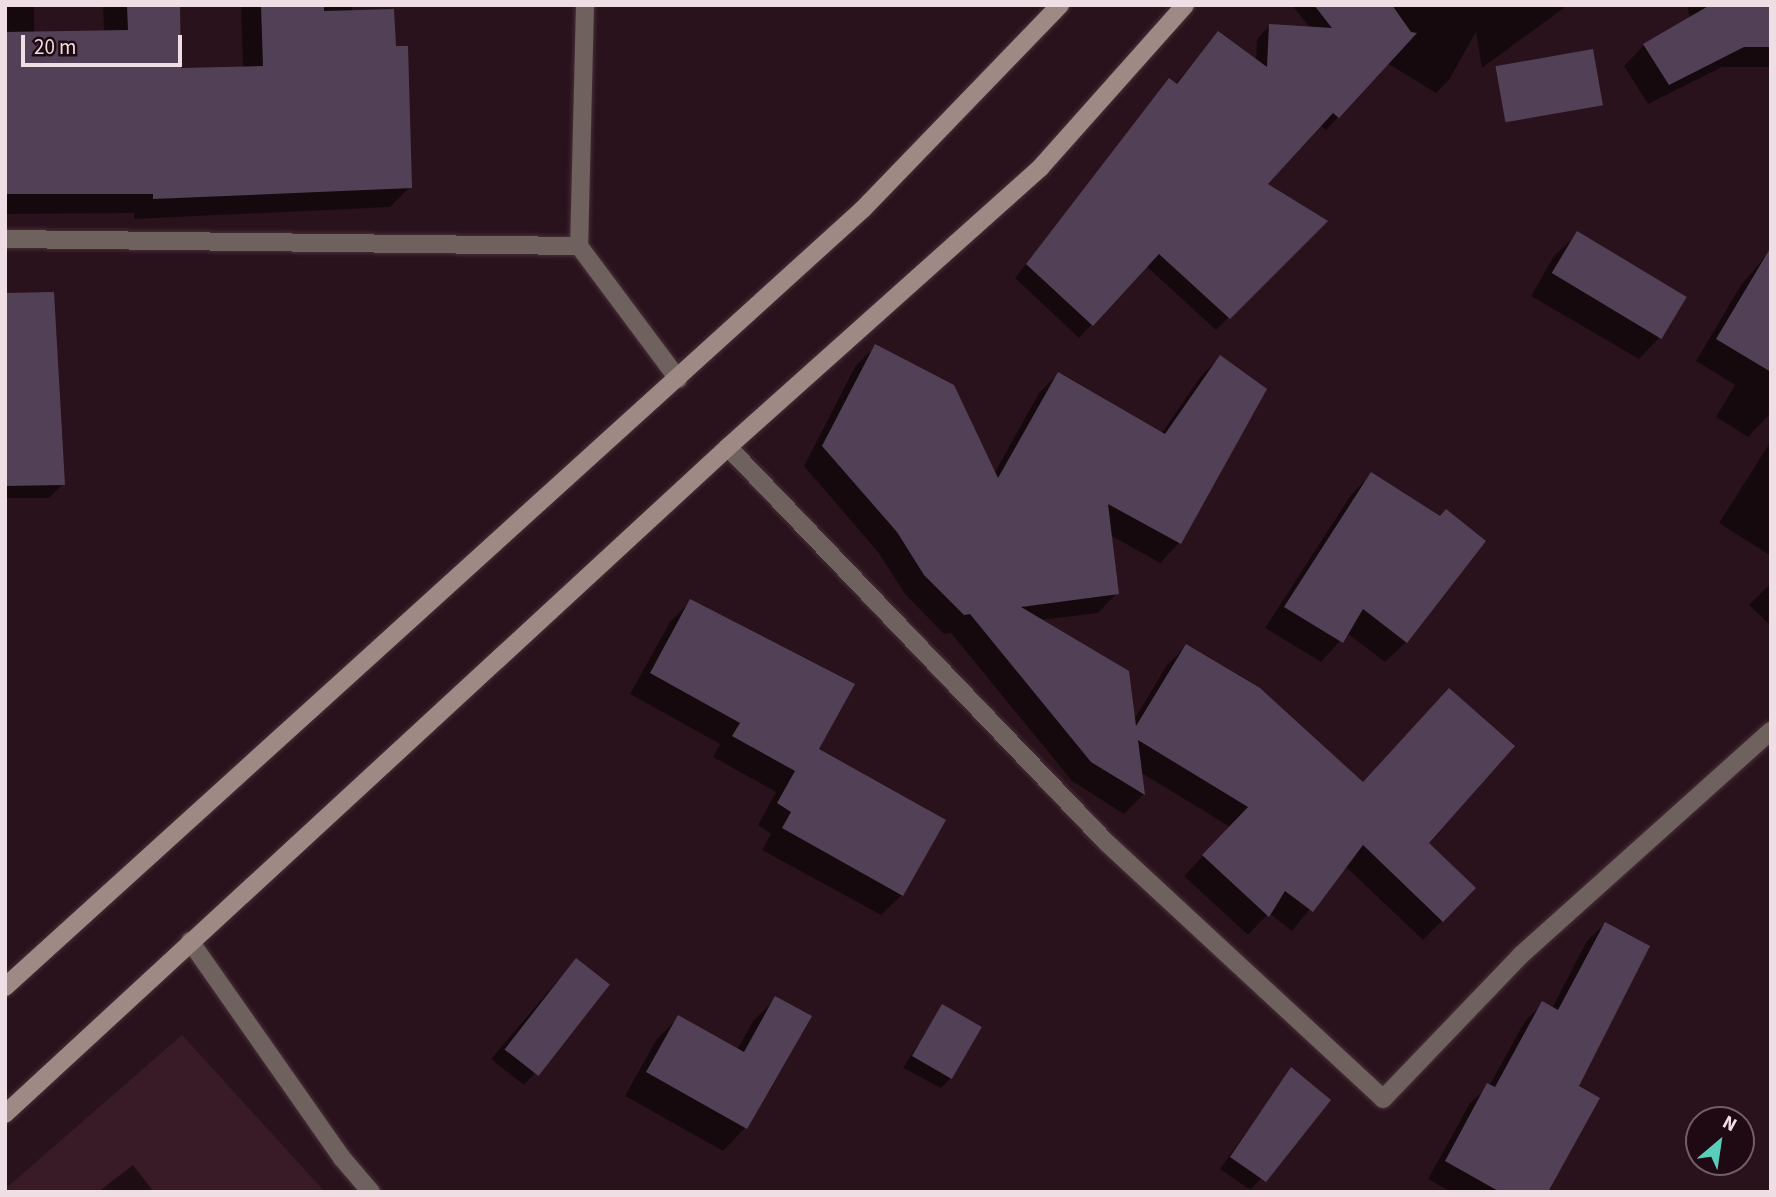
<!DOCTYPE html>
<style>
body{margin:0}
#map{position:relative;width:1776px;height:1197px;overflow:hidden;background:#2a121c;font-family:"Source Sans 3",sans-serif}
div>[style]{position:absolute}
[style*='--x']{left:calc(var(--x)*1px);top:calc(var(--y)*1px);width:calc(var(--w)*1px);rotate:calc(var(--a)*1deg)}
.built>*{inset:0;background:#391b27}
.shadow>*{inset:0;background:#0007}
.building>*{inset:0;background:#524156;transform-origin:0 0}
.roads{filter:drop-shadow(0 0 2px #462f38) drop-shadow(0 0 2px #462f38)}
.minor>*{height:18px;margin:-9px;padding:0 9px;transform-origin:9px;border-radius:9px;background:#6e615e}
.secondary>*{height:18px;margin:-9px;padding:0 9px;transform-origin:9px;border-radius:9px;background:#9f8984}
span{translate:-50% -50%;white-space:nowrap;text-align:center;line-height:1.15;-webkit-text-stroke:5px #1f0913;paint-order:stroke}
.frame{position:absolute;inset:0;border:7px solid #efdee3;pointer-events:none}
.north{position:absolute;left:1685px;top:1106px;width:70px;height:70px;box-sizing:border-box;background:#1f0913;border:2px solid #725e66;border-radius:50%;rotate:29deg;font-size:19px;font-weight:700;line-height:28px;text-align:center;color:#efdee3}
.north::after{content:'';display:block;margin:auto;width:24px;height:32px;background:#5bcebb;clip-path:polygon(50% 0,100% 100%,50% 72%,0 100%)}
.scale{position:absolute;left:21px;top:35px;width:161px;height:32px;box-sizing:border-box;border:4px solid #efdee3;border-top:0;padding-left:9px;font-size:21px;line-height:24px;white-space:nowrap;color:#efdee3;-webkit-text-stroke:5px #1f0913;paint-order:stroke}
</style>
<div id="map">
<div class="built">
<i style="clip-path:polygon(182px 1035px,325px 1192px,5px 1192px,5px 1189px)"></i>
</div>
<div class="shadow">
<i style="clip-path:polygon(5px 5px,34px 5px,34px 33px,104px 32px,103px 5px,178px 5px,179px 70px,243px 68px,241px 5px,352px 5px,352px 12px,394px 48px,410px 187px,390px 207px,134px 219px,134px 213px,5px 214px)"></i>
<i style="clip-path:polygon(1292px 5px,1568px 5px,1482px 68px,1476px 32px,1449px 80px,1436px 93px,1387px 63px,1326px 130px,1320px 125px,1266px 185px,1325px 221px,1216px 330px,1146px 266px,1079px 338px,1015px 278px,1170px 80px,1175px 85px,1218px 33px,1256px 61px,1257px 39px,1269px 26px,1310px 28px)"></i>
<i style="clip-path:polygon(1687px 5px,1771px 5px,1771px 67px,1722px 67px,1648px 104px,1624px 66px,1644px 45px,1690px 19px)"></i>
<i style="clip-path:polygon(1577px 234px,1684px 296px,1661px 336px,1639px 359px,1531px 296px,1554px 256px)"></i>
<i style="clip-path:polygon(1771px 250px,1771px 413px,1748px 437px,1716px 417px,1735px 385px,1696px 361px,1741px 285px)"></i>
<i style="clip-path:polygon(5px 294px,63px 484px,49px 498px,5px 498px)"></i>
<i style="clip-path:polygon(876px 346px,994px 474px,1039px 393px,1058px 374px,1161px 434px,1201px 376px,1220px 357px,1264px 390px,1179px 543px,1160px 563px,1110px 535px,1117px 593px,1098px 613px,1040px 620px,1134px 720px,1167px 665px,1186px 646px,1426px 843px,1474px 888px,1423px 940px,1345px 866px,1292px 931px,1269px 913px,1248px 935px,1184px 876px,1230px 827px,1140px 772px,1143px 795px,1124px 814px,1072px 781px,951px 633px,944px 634px,905px 594px,878px 552px,804px 466px,856px 365px)"></i>
<i style="clip-path:polygon(1771px 441px,1771px 556px,1719px 523px)"></i>
<i style="clip-path:polygon(1371px 474px,1406px 642px,1385px 662px,1347px 633px,1321px 662px,1265px 628px,1351px 495px)"></i>
<i style="clip-path:polygon(1771px 583px,1771px 626px,1749px 605px)"></i>
<i style="clip-path:polygon(691px 601px,816px 750px,902px 895px,881px 915px,762px 850px,771px 834px,758px 825px,776px 792px,713px 757px,720px 744px,630px 694px,670px 622px)"></i>
<i style="clip-path:polygon(1605px 924px,1576px 1087px,1548px 1192px,1451px 1192px,1428px 1179px,1470px 1103px,1489px 1086px,1525px 1021px,1543px 1003px,1552px 1008px,1587px 941px)"></i>
<i style="clip-path:polygon(565px 972px,535px 1073px,524px 1085px,491px 1059px)"></i>
<i style="clip-path:polygon(776px 998px,745px 1128px,723px 1151px,625px 1096px,656px 1040px,679px 1017px,737px 1050px,753px 1021px)"></i>
<i style="clip-path:polygon(942px 1007px,952px 1077px,941px 1088px,903px 1068px)"></i>
<i style="clip-path:polygon(1291px 1069px,1261px 1179px,1250px 1190px,1220px 1169px)"></i>
<i style="clip-path:polygon(133px 1165px,154px 1192px,98px 1192px)"></i>
</div>
<div class="building">
<i style="clip-path:polygon(127px 5px,180px 5px,181px 68px,263px 66px,261px 5px,324px 5px,324px 11px,394px 9px,396px 46px,408px 46px,412px 188px,153px 199px,153px 194px,5px 194px,5px 32px,128px 30px)"></i>
<i style="clip-path:polygon(1314px 5px,1392px 5px,1411px 32px,1417px 33px,1339px 118px,1333px 113px,1268px 184px,1328px 221px,1230px 319px,1159px 254px,1093px 326px,1026px 264px,1169px 78px,1177px 84px,1218px 31px,1267px 67px,1269px 24px,1332px 28px)"></i>
<i style="clip-path:polygon(1710px 5px,1771px 5px,1771px 47px,1744px 47px,1669px 85px,1643px 44px)"></i>
<i style="left:1593px;top:49px;width:57px;height:99px;rotate:80deg"></i>
<i style="left:1577px;top:231px;width:128px;height:49px;rotate:31deg"></i>
<i style="clip-path:polygon(1771px 247px,1771px 372px,1716px 339px)"></i>
<i style="clip-path:polygon(54px 292px,65px 485px,5px 486px,5px 293px)"></i>
<i style="clip-path:polygon(875px 344px,954px 385px,998px 478px,1058px 372px,1165px 434px,1220px 355px,1267px 389px,1181px 544px,1108px 504px,1119px 594px,1021px 607px,1129px 671px,1136px 726px,1186px 644px,1260px 688px,1363px 782px,1449px 688px,1515px 746px,1429px 843px,1476px 888px,1443px 922px,1363px 845px,1313px 912px,1285px 891px,1269px 917px,1202px 855px,1248px 807px,1138px 740px,1145px 795px,1091px 762px,970px 614px,964px 615px,924px 575px,897px 532px,822px 446px)"></i>
<i style="clip-path:polygon(1371px 472px,1440px 516px,1446px 509px,1486px 541px,1407px 643px,1363px 609px,1343px 643px,1284px 607px)"></i>
<i style="clip-path:polygon(690px 599px,855px 684px,819px 749px,946px 820px,903px 896px,782px 828px,791px 812px,777px 803px,795px 771px,732px 736px,740px 723px,650px 673px)"></i>
<i style="clip-path:polygon(1605px 922px,1650px 946px,1579px 1086px,1600px 1098px,1548px 1192px,1500px 1192px,1445px 1161px,1487px 1083px,1495px 1087px,1542px 1001px,1558px 1010px)"></i>
<i style="left:576px;top:958px;width:43px;height:116px;rotate:38deg"></i>
<i style="clip-path:polygon(775px 996px,812px 1016px,747px 1129px,646px 1072px,678px 1015px,744px 1052px)"></i>
<i style="left:942px;top:1004px;width:46px;height:60px;rotate:30deg"></i>
<i style="clip-path:polygon(1291px 1067px,1331px 1100px,1266px 1182px,1230px 1157px)"></i>
</div>
<div class="roads">
<div class="minor">
<i style="--x:585;--y:5;--w:241;--a:91.4"></i>
<i style="--x:579;--y:246;--w:166;--a:53.3"></i>
<i style="--x:5;--y:239;--w:574;--a:0.7"></i>
<i style="--x:728;--y:447;--w:548;--a:46.26"></i>
<i style="--x:1107;--y:843;--w:376;--a:42.8"></i>
<i style="--x:1383;--y:1099;--w:199;--a:-46.2"></i>
<i style="--x:1521;--y:955;--w:336;--a:-41.9"></i>
<i style="--x:190;--y:941;--w:265;--a:55"></i>
<i style="--x:342;--y:1158;--w:45;--a:49.5"></i>
</div>
<div class="secondary">
<i style="--x:5;--y:987;--w:1158;--a:-42.2"></i>
<i style="--x:863;--y:209;--w:284;--a:-46"></i>
<i style="--x:5;--y:1114;--w:984;--a:-42.69"></i>
<i style="--x:728;--y:447;--w:419;--a:-41.8"></i>
<i style="--x:1040;--y:168;--w:218;--a:-48.3"></i>
</div>
</div>
<div class="frame"></div>
<div class="north">N</div>
<div class="scale">20 m</div>
</div>
